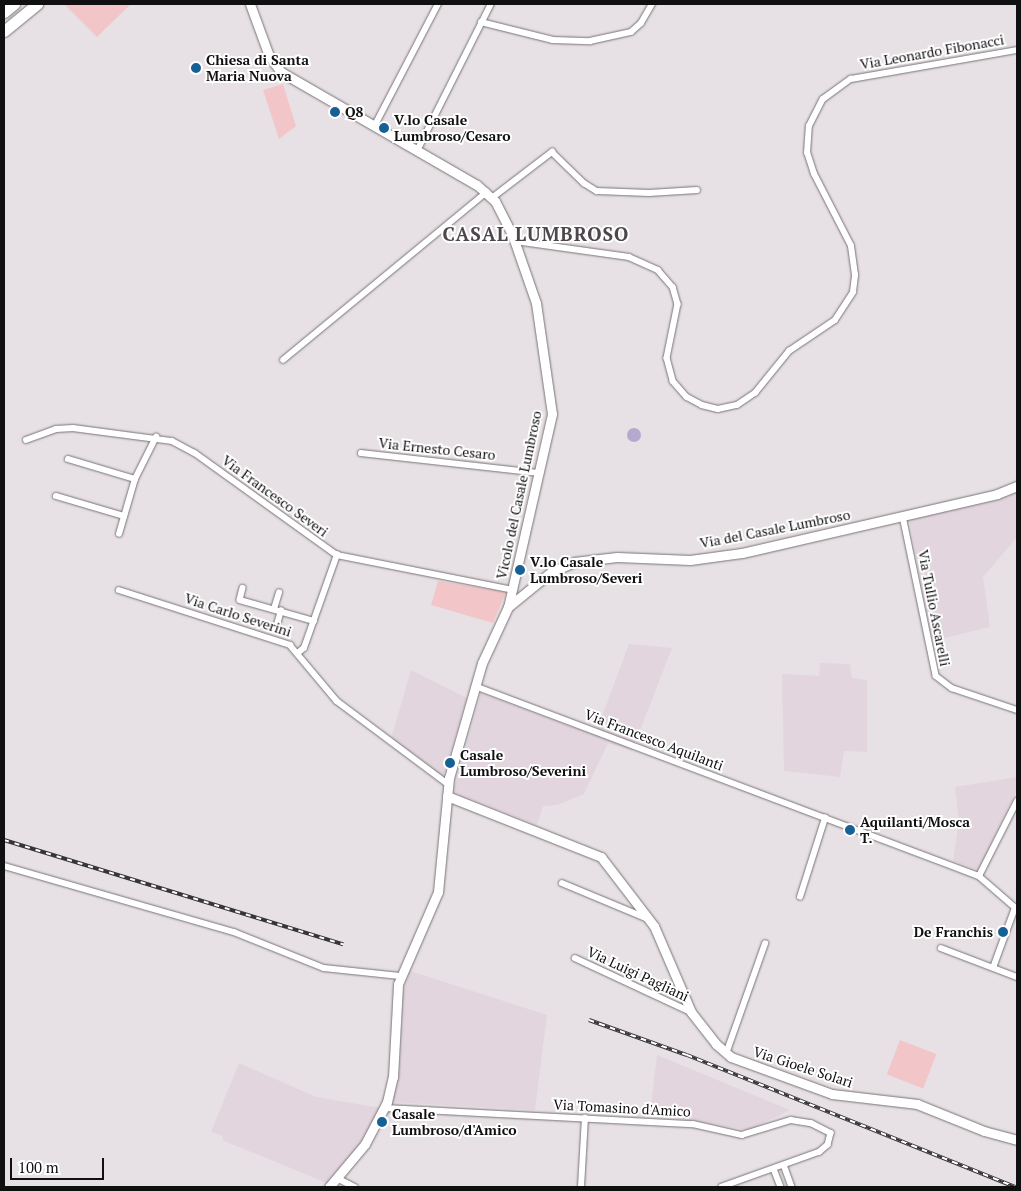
<!DOCTYPE html>
<style>
body{margin:0}
#map{position:relative;width:1021px;height:1191px;overflow:hidden;background:#e7e1e5;font-family:"PT Serif",serif}
div>[style]{position:absolute}
[style*='--x']{left:calc(var(--x)*1px);top:calc(var(--y)*1px);width:calc(var(--w)*1px);rotate:calc(var(--a)*1deg)}
.built>*{inset:0;background:#e2d5de}
.green>*{inset:0;background:#f2c6c9;transform-origin:0 0}
.water>*{inset:0;background:#b6a9cf}
.round{border-radius:50%}
.roads{filter:drop-shadow(0 0 1px #787376) drop-shadow(0 0 1px #787376)}
.street>*{height:5.5px;margin:-2.75px;padding:0 2.75px;transform-origin:2.75px;border-radius:2.75px;background:#fff}
.secondary>*{height:9px;margin:-4.5px;padding:0 4.5px;transform-origin:4.5px;border-radius:4.5px;background:#fff}
.highway>*{height:11px;margin:-5.5px;padding:0 5.5px;transform-origin:5.5px;border-radius:5.5px;background:#fff}
.rail>*{height:4px;margin-top:-2px;transform-origin:0;background:repeating-linear-gradient(90deg,#fff 0 5.5px,#373536 0 11px);box-sizing:border-box;border-block:1px solid #373536}
.dots>*{width:14px;height:14px;translate:-50% -50%;box-sizing:border-box;border:2px solid #fff;border-radius:50%}
span{translate:-50% -50%;white-space:nowrap;text-align:center;line-height:1.15;-webkit-text-stroke:4px #fff;paint-order:stroke}
.street-label{font-size:14px;color:#111011}
.poi-label{font-size:14px;color:#111011;font-weight:700}
.left{translate:0 -50%;text-align:left}
.right{translate:-100% -50%;text-align:right}
.district-label{font-size:19px;color:#4c474a;font-weight:700;letter-spacing:1px}
.frame{position:absolute;inset:0;border:5px solid #111011;pointer-events:none}
.scale{position:absolute;left:10px;top:1158px;width:94px;height:22px;box-sizing:border-box;border:2px solid #111011;border-top:0;padding-left:6px;font-size:15px;line-height:18px;white-space:nowrap;color:#111011;-webkit-text-stroke:4px #fff;paint-order:stroke}
</style>
<div id="map">
<div class="built">
<i style="clip-path:polygon(1017px 491px,1017px 537px,983px 577px,990px 627px,932px 641px,909px 518px,1000px 498px)"></i>
<i style="clip-path:polygon(629px 644px,672px 648px,632px 751px,608px 743px,584px 794px,557px 805px,543px 806px,537px 825px,453px 792px,481px 693px,595px 735px)"></i>
<i style="clip-path:polygon(820px 663px,850px 664px,852px 678px,867px 680px,867px 752px,844px 751px,840px 777px,784px 771px,782px 674px,819px 676px)"></i>
<i style="clip-path:polygon(411px 670px,467px 698px,443px 776px,391px 739px)"></i>
<i style="clip-path:polygon(1017px 777px,1017px 790px,978px 870px,953px 861px,959px 821px,955px 787px)"></i>
<i style="clip-path:polygon(410px 971px,547px 1015px,535px 1110px,392px 1102px,400px 1060px,403px 992px)"></i>
<i style="clip-path:polygon(657px 1055px,790px 1110px,749px 1130px,650px 1114px)"></i>
<i style="clip-path:polygon(239px 1063px,316px 1097px,381px 1108px,356px 1150px,327px 1183px,222px 1140px,223px 1136px,211px 1132px)"></i>
</div>
<div class="green">
<i style="clip-path:polygon(64px 4px,131px 4px,97px 37px)"></i>
<i style="clip-path:polygon(283px 84px,296px 126px,279px 139px,263px 90px)"></i>
<i style="clip-path:polygon(438px 581px,506px 592px,493px 623px,431px 605px)"></i>
<i style="left:900px;top:1040px;width:39px;height:37px;rotate:21deg"></i>
</div>
<div class="water">
<i class="round" style="left:627px;top:428px;width:14px;height:14px"></i>
</div>
<div class="roads">
<div class="street">
<i style="--x:481;--y:22;--w:74;--a:14"></i>
<i style="--x:553;--y:40;--w:37;--a:2"></i>
<i style="--x:590;--y:41;--w:42;--a:-12.4"></i>
<i style="--x:631;--y:32;--w:13;--a:-42"></i>
<i style="--x:641;--y:23;--w:22;--a:-60"></i>
<i style="--x:374;--y:127;--w:139;--a:-62.5"></i>
<i style="--x:417;--y:151;--w:165;--a:-63.3"></i>
<i style="--x:492;--y:198;--w:76;--a:-37.5"></i>
<i style="--x:552;--y:152;--w:45;--a:44.1"></i>
<i style="--x:584;--y:183;--w:15;--a:32"></i>
<i style="--x:597;--y:191;--w:52;--a:2.2"></i>
<i style="--x:649;--y:193;--w:48;--a:-3.6"></i>
<i style="--x:515;--y:241;--w:115;--a:8"></i>
<i style="--x:629;--y:257;--w:32;--a:24"></i>
<i style="--x:658;--y:270;--w:23;--a:49"></i>
<i style="--x:673;--y:287;--w:18;--a:74"></i>
<i style="--x:678;--y:304;--w:55;--a:101.5"></i>
<i style="--x:667;--y:358;--w:24;--a:75"></i>
<i style="--x:673;--y:381;--w:21;--a:49"></i>
<i style="--x:687;--y:397;--w:17;--a:28"></i>
<i style="--x:702;--y:405;--w:16;--a:14"></i>
<i style="--x:718;--y:409;--w:19;--a:-12"></i>
<i style="--x:737;--y:405;--w:22;--a:-34"></i>
<i style="--x:755;--y:393;--w:54;--a:-51"></i>
<i style="--x:789;--y:351;--w:55;--a:-34"></i>
<i style="--x:835;--y:320;--w:33;--a:-57"></i>
<i style="--x:853;--y:292;--w:17;--a:-83"></i>
<i style="--x:855;--y:275;--w:29;--a:-98"></i>
<i style="--x:851;--y:246;--w:81;--a:-117.2"></i>
<i style="--x:814;--y:174;--w:22;--a:-108"></i>
<i style="--x:807;--y:153;--w:27;--a:-86"></i>
<i style="--x:809;--y:126;--w:30;--a:-63"></i>
<i style="--x:823;--y:99;--w:34;--a:-36"></i>
<i style="--x:851;--y:79;--w:169;--a:-9.9"></i>
<i style="--x:283;--y:360;--w:264;--a:-39.5"></i>
<i style="--x:26;--y:440;--w:32;--a:-20"></i>
<i style="--x:56;--y:429;--w:17;--a:-3"></i>
<i style="--x:73;--y:428;--w:100;--a:7.5"></i>
<i style="--x:172;--y:441;--w:26;--a:28"></i>
<i style="--x:195;--y:453;--w:175;--a:35.7"></i>
<i style="--x:337;--y:555;--w:179;--a:11.2"></i>
<i style="--x:361;--y:453;--w:180;--a:6.4"></i>
<i style="--x:68;--y:459;--w:70;--a:16.6"></i>
<i style="--x:56;--y:496;--w:71;--a:16.4"></i>
<i style="--x:903;--y:516;--w:163;--a:78.3"></i>
<i style="--x:936;--y:676;--w:20;--a:37"></i>
<i style="--x:952;--y:688;--w:69;--a:18.7"></i>
<i style="--x:119;--y:534;--w:57;--a:-73.8"></i>
<i style="--x:135;--y:479;--w:47;--a:-63.4"></i>
<i style="--x:243;--y:588;--w:12;--a:104"></i>
<i style="--x:240;--y:600;--w:77;--a:15.8"></i>
<i style="--x:119;--y:590;--w:180;--a:17.8"></i>
<i style="--x:290;--y:645;--w:73;--a:50"></i>
<i style="--x:337;--y:701;--w:139;--a:36.8"></i>
<i style="--x:274;--y:609;--w:17;--a:-73"></i>
<i style="--x:276;--y:628;--w:18;--a:-74"></i>
<i style="--x:299;--y:652;--w:6;--a:-39"></i>
<i style="--x:304;--y:648;--w:99;--a:-70.5"></i>
<i style="--x:475;--y:686;--w:539;--a:20.66"></i>
<i style="--x:979;--y:876;--w:50;--a:41"></i>
<i style="--x:4;--y:866;--w:239;--a:16"></i>
<i style="--x:234;--y:932;--w:97;--a:21.8"></i>
<i style="--x:324;--y:968;--w:76;--a:6"></i>
<i style="--x:979;--y:876;--w:84;--a:-63.1"></i>
<i style="--x:562;--y:883;--w:91;--a:22.6"></i>
<i style="--x:800;--y:897;--w:83;--a:-72.4"></i>
<i style="--x:941;--y:948;--w:81;--a:20.9"></i>
<i style="--x:575;--y:958;--w:128;--a:25"></i>
<i style="--x:993;--y:968;--w:64;--a:-69.9"></i>
<i style="--x:726;--y:1054;--w:117;--a:-70.5"></i>
<i style="--x:385;--y:1108;--w:308;--a:3"></i>
<i style="--x:693;--y:1124;--w:50;--a:12.7"></i>
<i style="--x:742;--y:1135;--w:51;--a:-17"></i>
<i style="--x:791;--y:1120;--w:20;--a:9"></i>
<i style="--x:811;--y:1123;--w:22;--a:27"></i>
<i style="--x:831;--y:1133;--w:12;--a:104"></i>
<i style="--x:828;--y:1145;--w:11;--a:139"></i>
<i style="--x:820;--y:1152;--w:104;--a:160.3"></i>
<i style="--x:784;--y:1165;--w:23;--a:70"></i>
<i style="--x:774;--y:1169;--w:19;--a:69"></i>
<i style="--x:337;--y:1178;--w:20;--a:27"></i>
<i style="--x:581;--y:1187;--w:69;--a:-86.7"></i>
</div>
<div class="secondary">
<i style="--x:250;--y:4;--w:55;--a:69.9"></i>
<i style="--x:269;--y:56;--w:20;--a:53"></i>
<i style="--x:281;--y:72;--w:226;--a:30"></i>
<i style="--x:477;--y:185;--w:24;--a:42"></i>
<i style="--x:495;--y:201;--w:37;--a:63"></i>
<i style="--x:512;--y:234;--w:73;--a:70.8"></i>
<i style="--x:536;--y:303;--w:112;--a:81.8"></i>
<i style="--x:552;--y:414;--w:198;--a:102.8"></i>
<i style="--x:447;--y:796;--w:166;--a:21.6"></i>
<i style="--x:601;--y:857;--w:87;--a:52.5"></i>
<i style="--x:654;--y:926;--w:94;--a:66.7"></i>
<i style="--x:691;--y:1012;--w:41;--a:52"></i>
<i style="--x:716;--y:1044;--w:20;--a:41"></i>
<i style="--x:731;--y:1057;--w:108;--a:20.1"></i>
<i style="--x:832;--y:1094;--w:86;--a:6.7"></i>
<i style="--x:917;--y:1104;--w:72;--a:21.9"></i>
<i style="--x:984;--y:1131;--w:34;--a:15"></i>
<i style="--x:329;--y:1187;--w:56;--a:-50.1"></i>
<i style="--x:365;--y:1144;--w:47;--a:-62.4"></i>
<i style="--x:387;--y:1102;--w:26;--a:-77"></i>
<i style="--x:393;--y:1077;--w:93;--a:-86.9"></i>
<i style="--x:398;--y:984;--w:100;--a:-66.5"></i>
<i style="--x:438;--y:892;--w:115;--a:-84.5"></i>
<i style="--x:449;--y:778;--w:120;--a:-74"></i>
<i style="--x:482;--y:663;--w:62;--a:-65.1"></i>
<i style="--x:508;--y:607;--w:55;--a:-39.1"></i>
<i style="--x:551;--y:572;--w:25;--a:-23"></i>
<i style="--x:574;--y:562;--w:43;--a:-6.6"></i>
<i style="--x:617;--y:557;--w:73;--a:2.4"></i>
<i style="--x:690;--y:560;--w:52;--a:-7.7"></i>
<i style="--x:742;--y:553;--w:262;--a:-13"></i>
<i style="--x:997;--y:494;--w:22;--a:-22"></i>
</div>
<div class="highway">
<i style="--x:4;--y:12;--w:13;--a:-39"></i>
<i style="--x:4;--y:31;--w:43;--a:-39.3"></i>
</div>
</div>
<div class="rail">
<i style="--x:4;--y:840;--w:355;--a:17.1"></i>
<i style="--x:589;--y:1020;--w:104;--a:19.7"></i>
<i style="--x:687;--y:1055;--w:354;--a:21.9"></i>
</div>
<div class="dots">
<i style="left:196px;top:68px;background:#176094"></i>
<i style="left:335px;top:112px;background:#176094"></i>
<i style="left:384px;top:128px;background:#176094"></i>
<i style="left:520px;top:570px;background:#176094"></i>
<i style="left:450px;top:763px;background:#176094"></i>
<i style="left:850px;top:830px;background:#176094"></i>
<i style="left:1003px;top:932px;background:#176094"></i>
<i style="left:382px;top:1122px;background:#176094"></i>
</div>
<div class="street-label">
<span style="left:932px;top:52px;rotate:-10deg">Via Leonardo Fibonacci</span>
<span style="left:437px;top:449px;rotate:6deg">Via Ernesto Cesaro</span>
<span style="left:519px;top:495px;rotate:-78deg">Vicolo del Casale Lumbroso</span>
<span style="left:275px;top:496px;rotate:36deg">Via Francesco Severi</span>
<span style="left:775px;top:529px;rotate:-11deg">Via del Casale Lumbroso</span>
<span style="left:934px;top:608px;rotate:79deg">Via Tullio Ascarelli</span>
<span style="left:238px;top:615px;rotate:18deg">Via Carlo Severini</span>
<span style="left:654px;top:740px;rotate:21deg">Via Francesco Aquilanti</span>
<span style="left:638px;top:974px;rotate:25deg">Via Luigi Pagliani</span>
<span style="left:803px;top:1067px;rotate:18deg">Via Gioele Solari</span>
<span style="left:622px;top:1108px;rotate:3deg">Via Tomasino d'Amico</span>
</div>
<div class="poi-label">
<span class="left" style="left:206px;top:68px">Chiesa di Santa<br>Maria Nuova</span>
<span class="left" style="left:345px;top:112px">Q8</span>
<span class="left" style="left:394px;top:128px">V.lo Casale<br>Lumbroso/Cesaro</span>
<span class="left" style="left:530px;top:570px">V.lo Casale<br>Lumbroso/Severi</span>
<span class="left" style="left:460px;top:763px">Casale<br>Lumbroso/Severini</span>
<span class="left" style="left:860px;top:830px">Aquilanti/Mosca<br>T.</span>
<span class="right" style="left:993px;top:932px">De Franchis</span>
<span class="left" style="left:392px;top:1122px">Casale<br>Lumbroso/d'Amico</span>
</div>
<div class="district-label">
<span style="left:536px;top:234px">CASAL LUMBROSO</span>
</div>
<div class="frame"></div>
<div class="scale">100 m</div>
</div>
